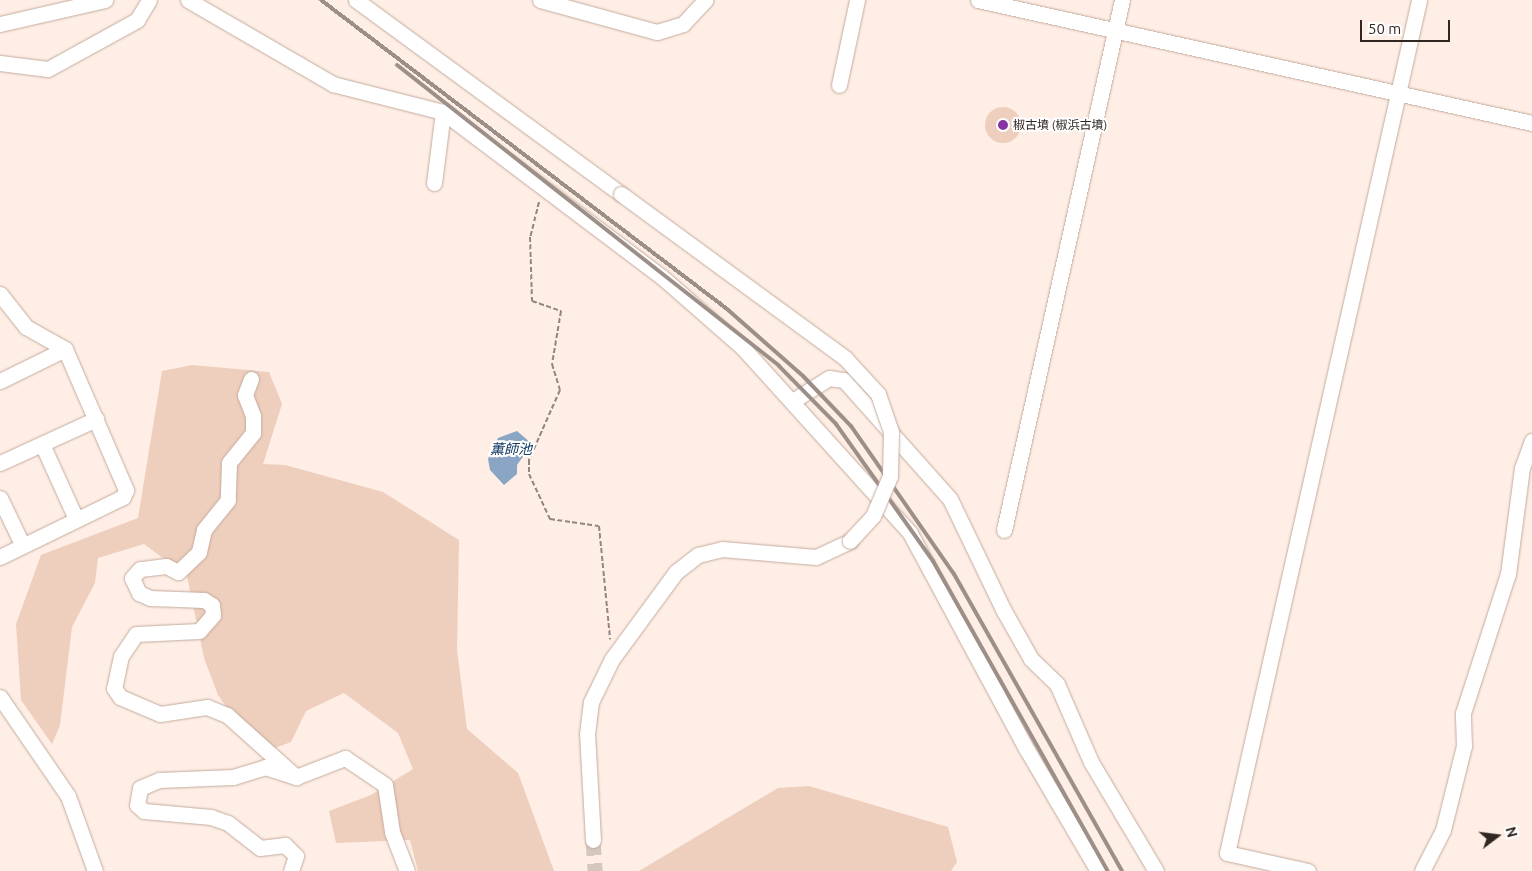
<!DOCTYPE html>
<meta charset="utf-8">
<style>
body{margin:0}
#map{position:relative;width:1532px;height:871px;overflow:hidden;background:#feeee5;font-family:Ubuntu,"Noto Sans JP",sans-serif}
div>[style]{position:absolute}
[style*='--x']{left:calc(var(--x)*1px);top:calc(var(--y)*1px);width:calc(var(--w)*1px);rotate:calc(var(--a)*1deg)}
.green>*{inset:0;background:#eecebc}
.round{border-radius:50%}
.water>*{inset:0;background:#8ba6c4}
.minor-tunnel>*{height:15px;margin-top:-7.5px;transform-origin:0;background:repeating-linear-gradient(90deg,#d5c6be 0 15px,transparent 0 23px)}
.path>*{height:2px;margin-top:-1px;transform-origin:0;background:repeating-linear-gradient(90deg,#93867f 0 5px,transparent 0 7.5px)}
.roads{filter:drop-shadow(0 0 1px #c3ab9d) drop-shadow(0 0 1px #c3ab9d)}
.minor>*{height:15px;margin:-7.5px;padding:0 7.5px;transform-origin:7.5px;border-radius:7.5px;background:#fff}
.rail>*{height:4px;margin:-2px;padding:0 2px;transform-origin:2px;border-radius:2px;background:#9c8f88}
.bridges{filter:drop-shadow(0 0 1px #c3ab9d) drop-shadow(0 0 1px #c3ab9d)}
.minor-bridge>*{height:15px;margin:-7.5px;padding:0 7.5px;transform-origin:7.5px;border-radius:7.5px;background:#fff}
.dots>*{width:14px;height:14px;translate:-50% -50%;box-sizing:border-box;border:2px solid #fff;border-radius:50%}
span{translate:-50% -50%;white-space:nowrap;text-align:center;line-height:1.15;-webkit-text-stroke:4px #fff;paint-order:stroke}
.poi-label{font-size:12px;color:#312722}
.left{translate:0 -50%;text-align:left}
.water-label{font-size:14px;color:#133c64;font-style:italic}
.north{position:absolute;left:1472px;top:811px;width:50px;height:50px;-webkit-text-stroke:4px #fff;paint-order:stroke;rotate:75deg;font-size:14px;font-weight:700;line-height:20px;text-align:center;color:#312722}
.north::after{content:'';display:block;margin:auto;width:18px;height:22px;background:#312722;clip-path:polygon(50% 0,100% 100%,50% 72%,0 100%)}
.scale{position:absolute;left:1360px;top:20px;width:90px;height:22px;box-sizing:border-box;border:2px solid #312722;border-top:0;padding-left:6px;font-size:15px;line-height:18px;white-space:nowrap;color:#312722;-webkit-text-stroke:4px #fff;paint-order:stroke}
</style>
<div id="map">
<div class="green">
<i class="round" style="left:985px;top:107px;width:36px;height:36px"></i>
<i style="clip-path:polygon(192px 365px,269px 372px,282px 404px,263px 464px,285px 465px,383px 492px,459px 540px,457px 650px,467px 729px,518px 773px,554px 871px,418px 871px,410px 840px,336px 843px,329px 811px,371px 795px,413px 769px,398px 733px,344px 693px,306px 711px,291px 742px,259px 754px,218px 695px,204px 658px,187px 576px,144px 544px,98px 558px,95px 583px,72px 627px,60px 725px,52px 744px,21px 700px,16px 624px,41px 555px,138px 518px,162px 371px)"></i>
<i style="clip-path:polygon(809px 786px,948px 827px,957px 862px,951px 871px,639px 871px,778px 788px)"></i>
</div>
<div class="water">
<i style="clip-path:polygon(517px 431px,532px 444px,517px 465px,517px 474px,504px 485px,490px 470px,488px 459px,498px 438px)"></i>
</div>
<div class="minor-tunnel">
<i style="--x:593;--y:840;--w:31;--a:86"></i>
</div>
<div class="path">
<i style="--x:539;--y:202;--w:36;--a:104"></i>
<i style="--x:530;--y:237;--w:64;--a:88.2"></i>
<i style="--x:532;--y:301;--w:31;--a:19"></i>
<i style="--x:561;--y:311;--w:54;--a:99.6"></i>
<i style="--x:552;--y:364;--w:27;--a:73"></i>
<i style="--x:560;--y:390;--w:77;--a:113.9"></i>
<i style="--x:529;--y:460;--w:14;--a:90"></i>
<i style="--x:529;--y:474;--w:50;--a:65"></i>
<i style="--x:550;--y:519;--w:49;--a:8.1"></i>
<i style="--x:599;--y:526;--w:114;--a:84.4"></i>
</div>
<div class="roads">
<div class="minor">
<i style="--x:188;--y:0;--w:168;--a:30.1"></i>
<i style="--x:333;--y:84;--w:114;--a:14.3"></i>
<i style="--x:443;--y:112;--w:274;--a:37"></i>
<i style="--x:662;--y:277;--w:108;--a:41.2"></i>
<i style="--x:743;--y:348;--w:249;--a:47.9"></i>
<i style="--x:910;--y:533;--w:247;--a:61.7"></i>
<i style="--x:1027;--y:750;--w:140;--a:59.6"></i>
<i style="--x:356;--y:0;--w:328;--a:36.2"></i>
<i style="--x:540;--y:0;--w:121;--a:15.3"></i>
<i style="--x:657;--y:32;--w:27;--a:-17"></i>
<i style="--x:683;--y:24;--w:33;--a:-47"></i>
<i style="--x:978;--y:0;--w:567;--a:12.52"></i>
<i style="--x:0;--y:24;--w:108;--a:-12.9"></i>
<i style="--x:0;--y:63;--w:48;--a:7.1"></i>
<i style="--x:48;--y:69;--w:102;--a:-28.8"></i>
<i style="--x:137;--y:20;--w:23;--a:-59"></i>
<i style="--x:839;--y:85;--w:87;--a:-78"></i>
<i style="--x:434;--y:183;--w:72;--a:-82.8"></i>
<i style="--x:0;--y:294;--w:42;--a:51.8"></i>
<i style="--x:26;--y:327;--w:45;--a:29.4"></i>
<i style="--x:65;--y:349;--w:154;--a:66.6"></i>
<i style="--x:126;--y:490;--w:8;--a:113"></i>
<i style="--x:123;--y:497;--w:137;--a:154"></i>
<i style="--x:251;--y:379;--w:17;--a:111"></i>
<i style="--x:245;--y:395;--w:22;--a:69"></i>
<i style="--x:253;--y:416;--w:17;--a:90"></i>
<i style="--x:253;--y:433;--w:38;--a:129"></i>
<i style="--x:229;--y:463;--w:37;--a:92"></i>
<i style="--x:228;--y:500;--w:38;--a:129"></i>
<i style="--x:204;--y:530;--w:23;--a:103"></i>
<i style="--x:199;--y:552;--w:29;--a:136"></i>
<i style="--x:178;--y:572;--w:13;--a:-153"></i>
<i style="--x:166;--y:566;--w:26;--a:173"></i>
<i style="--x:140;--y:569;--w:12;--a:132"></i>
<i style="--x:132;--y:578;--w:17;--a:65"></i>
<i style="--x:139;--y:593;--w:12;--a:24"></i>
<i style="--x:150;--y:598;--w:54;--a:2.1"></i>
<i style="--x:204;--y:600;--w:9;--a:32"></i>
<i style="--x:212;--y:605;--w:10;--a:84"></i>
<i style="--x:213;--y:615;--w:21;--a:131"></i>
<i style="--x:199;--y:631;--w:63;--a:177.3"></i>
<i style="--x:136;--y:634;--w:27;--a:124"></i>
<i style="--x:121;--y:656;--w:33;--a:102"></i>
<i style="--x:114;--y:688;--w:11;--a:56"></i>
<i style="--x:120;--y:697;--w:43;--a:23"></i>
<i style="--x:160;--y:714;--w:48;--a:-8.5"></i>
<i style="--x:207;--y:707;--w:22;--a:22"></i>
<i style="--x:227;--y:715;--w:93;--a:41.9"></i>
<i style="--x:0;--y:381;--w:72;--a:-26.2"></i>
<i style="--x:794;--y:400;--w:41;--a:-32.2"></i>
<i style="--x:829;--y:378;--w:15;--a:8"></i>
<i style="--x:844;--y:380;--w:159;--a:48.3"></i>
<i style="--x:950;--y:499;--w:124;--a:64.3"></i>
<i style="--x:1004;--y:611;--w:55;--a:60.6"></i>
<i style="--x:1031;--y:659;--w:36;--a:44"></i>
<i style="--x:1057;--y:684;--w:85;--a:66.4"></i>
<i style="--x:1091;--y:762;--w:127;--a:59.2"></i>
<i style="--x:42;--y:444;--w:82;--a:65.6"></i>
<i style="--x:0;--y:463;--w:106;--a:-24.6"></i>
<i style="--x:0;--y:498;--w:51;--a:64.4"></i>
<i style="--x:1004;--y:530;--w:543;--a:-77.45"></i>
<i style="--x:0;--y:697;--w:120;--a:55.5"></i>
<i style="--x:68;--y:796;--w:80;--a:70.2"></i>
<i style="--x:593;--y:840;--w:106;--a:-93.2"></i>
<i style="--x:587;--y:734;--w:32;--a:-83"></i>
<i style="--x:591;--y:702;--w:48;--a:-64"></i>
<i style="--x:612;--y:659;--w:108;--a:-53.7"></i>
<i style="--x:676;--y:572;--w:28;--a:-38"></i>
<i style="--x:698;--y:555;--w:25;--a:-14"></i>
<i style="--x:722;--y:549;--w:94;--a:4.9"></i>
<i style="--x:816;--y:557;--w:38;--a:-25"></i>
<i style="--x:291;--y:871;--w:16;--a:-72"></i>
<i style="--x:296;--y:856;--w:16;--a:-135"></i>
<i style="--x:285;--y:845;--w:25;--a:173"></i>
<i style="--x:260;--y:848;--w:41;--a:-142"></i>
<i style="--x:228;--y:823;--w:18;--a:-161"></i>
<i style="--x:211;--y:817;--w:67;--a:-174.9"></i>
<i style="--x:144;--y:811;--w:9;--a:-139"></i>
<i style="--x:137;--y:805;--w:17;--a:-80"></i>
<i style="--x:140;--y:788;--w:21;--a:-23"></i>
<i style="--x:159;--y:780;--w:74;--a:-2.3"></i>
<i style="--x:233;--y:777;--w:34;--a:-17"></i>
<i style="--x:265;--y:767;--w:33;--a:18"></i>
<i style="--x:296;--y:777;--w:53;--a:-21.2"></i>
<i style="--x:345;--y:758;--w:48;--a:34"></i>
<i style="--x:385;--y:785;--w:48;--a:81.5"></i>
<i style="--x:392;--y:832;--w:42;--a:69"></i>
<i style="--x:1308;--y:871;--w:83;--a:-167.5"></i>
<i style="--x:1227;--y:853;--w:874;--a:-77.31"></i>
<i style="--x:1422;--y:871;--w:46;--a:-62.9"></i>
<i style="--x:1443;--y:830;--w:87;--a:-76"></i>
<i style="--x:1464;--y:746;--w:33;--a:-92"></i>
<i style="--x:1463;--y:713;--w:146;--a:-72.1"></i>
<i style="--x:1508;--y:574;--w:107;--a:-82.5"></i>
<i style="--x:1522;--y:468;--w:29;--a:-70"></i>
</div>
</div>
<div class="rail">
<i style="--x:321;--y:0;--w:510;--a:37.27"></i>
<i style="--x:727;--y:309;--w:101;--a:41.4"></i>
<i style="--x:803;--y:376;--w:69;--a:46.2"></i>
<i style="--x:851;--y:426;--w:180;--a:55.2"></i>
<i style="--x:954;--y:574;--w:341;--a:60.5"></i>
<i style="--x:397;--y:65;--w:486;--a:38.2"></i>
<i style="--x:779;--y:366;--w:81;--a:45.5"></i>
<i style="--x:836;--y:424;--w:168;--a:54.7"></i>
<i style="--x:933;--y:561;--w:356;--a:60.6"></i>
</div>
<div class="bridges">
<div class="minor-bridge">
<i style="--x:621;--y:194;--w:278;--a:36.2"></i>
<i style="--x:845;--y:358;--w:49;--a:47.5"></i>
<i style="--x:878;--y:394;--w:39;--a:71"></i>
<i style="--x:891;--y:431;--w:45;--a:91.3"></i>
<i style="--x:890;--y:476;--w:43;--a:113"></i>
<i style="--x:873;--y:516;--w:34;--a:133"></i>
</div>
</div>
<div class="dots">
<i style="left:1003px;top:125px;background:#8734a3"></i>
</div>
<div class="poi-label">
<span class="left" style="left:1013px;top:125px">椒古墳 (椒浜古墳)</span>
</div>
<div class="water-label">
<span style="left:511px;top:449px">薫師池</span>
</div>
<div class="north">N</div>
<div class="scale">50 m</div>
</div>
